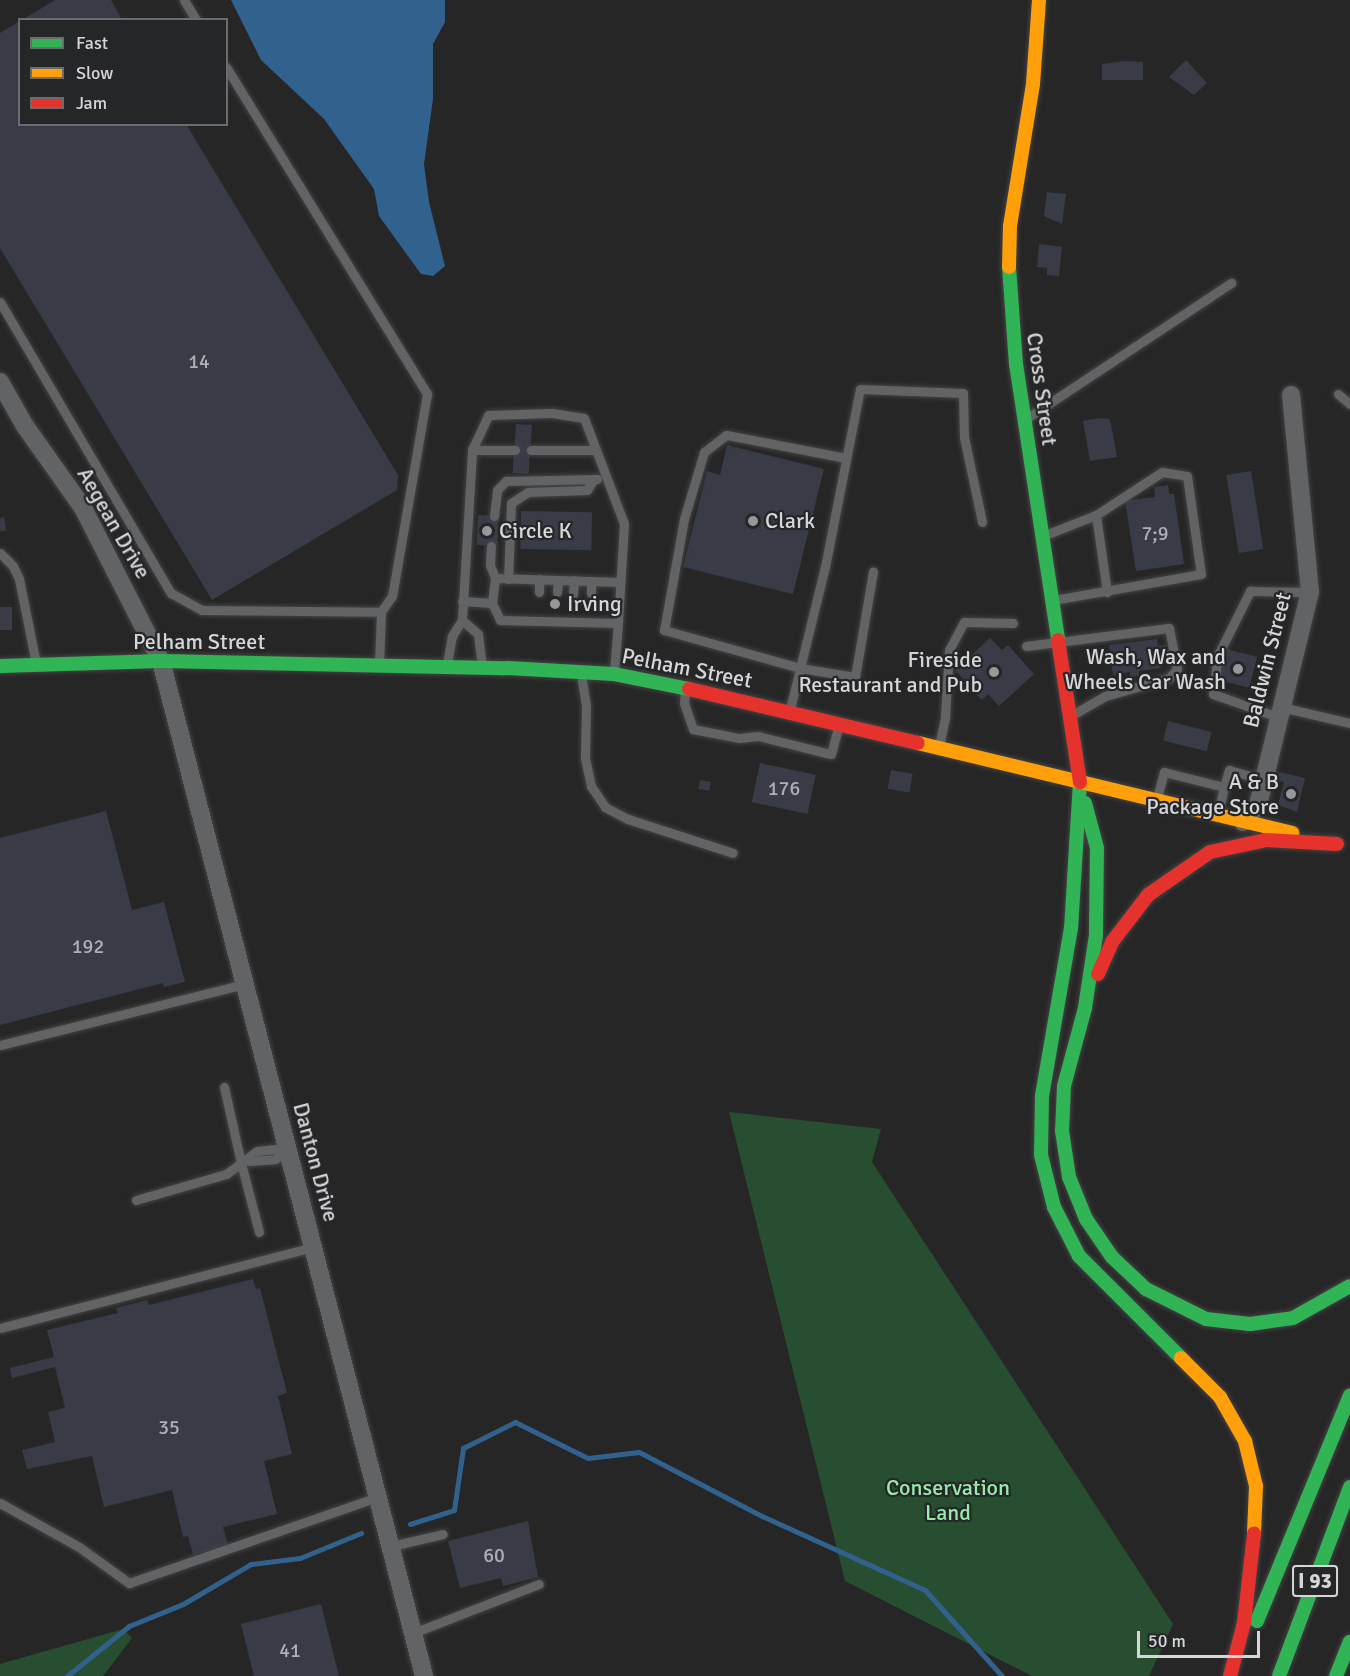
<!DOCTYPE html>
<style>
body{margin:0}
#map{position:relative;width:1350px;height:1676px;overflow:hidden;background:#262627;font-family:Signika,sans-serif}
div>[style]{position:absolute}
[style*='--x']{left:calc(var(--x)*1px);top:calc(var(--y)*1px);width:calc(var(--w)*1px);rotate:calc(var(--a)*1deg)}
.green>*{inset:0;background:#284e31}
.water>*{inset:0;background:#30628d}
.stream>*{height:5px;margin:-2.5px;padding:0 2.5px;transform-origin:2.5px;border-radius:2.5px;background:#30628d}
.building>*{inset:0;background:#393c47;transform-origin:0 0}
.roads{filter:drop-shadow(0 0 2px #434344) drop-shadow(0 0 2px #434344)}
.lane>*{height:9px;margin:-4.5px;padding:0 4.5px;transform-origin:4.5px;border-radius:4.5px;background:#626364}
.street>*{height:18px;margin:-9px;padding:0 9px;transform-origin:9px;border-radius:9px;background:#626364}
.fast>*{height:14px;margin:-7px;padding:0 7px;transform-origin:7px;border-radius:7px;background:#30b455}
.slow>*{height:14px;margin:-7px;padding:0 7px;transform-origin:7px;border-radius:7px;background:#ff9f0a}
.jam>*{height:14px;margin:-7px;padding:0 7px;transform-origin:7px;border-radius:7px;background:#e5322d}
.dots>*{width:16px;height:16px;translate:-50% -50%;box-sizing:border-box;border:3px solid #252628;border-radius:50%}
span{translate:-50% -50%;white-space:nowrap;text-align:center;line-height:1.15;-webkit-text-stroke:4.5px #252628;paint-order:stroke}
.number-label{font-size:20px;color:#afb0b4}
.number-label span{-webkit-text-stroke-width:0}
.shield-label span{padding:2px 4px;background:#252628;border:2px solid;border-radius:4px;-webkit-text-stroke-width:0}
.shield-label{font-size:21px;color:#d6d6d8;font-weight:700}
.street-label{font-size:22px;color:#d6d6d8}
.poi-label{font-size:22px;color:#d6d6d8}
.left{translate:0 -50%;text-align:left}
.right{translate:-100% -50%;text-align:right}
.park-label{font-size:22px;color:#97eba7}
.legend{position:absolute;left:18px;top:18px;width:210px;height:108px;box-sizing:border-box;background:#252628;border:2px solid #6c6c6e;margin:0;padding:8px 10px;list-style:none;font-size:18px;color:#d6d6d8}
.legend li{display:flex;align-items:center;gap:12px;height:30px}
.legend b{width:30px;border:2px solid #6c6c6e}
.scale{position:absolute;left:1137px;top:1631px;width:123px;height:27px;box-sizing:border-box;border:3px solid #d6d6d8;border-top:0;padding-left:8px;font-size:18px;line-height:21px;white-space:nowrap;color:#d6d6d8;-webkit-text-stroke:4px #252628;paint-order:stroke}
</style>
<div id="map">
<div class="green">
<i style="clip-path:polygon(729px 1112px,881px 1129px,872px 1162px,1173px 1624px,1149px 1676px,1032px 1676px,845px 1581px)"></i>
<i style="clip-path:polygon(123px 1629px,132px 1638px,103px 1676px,0 1676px,0 1664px)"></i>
</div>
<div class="water">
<i style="clip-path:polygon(231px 0,445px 0,445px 22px,433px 44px,433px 99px,424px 164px,429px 202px,445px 266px,433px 276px,421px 274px,379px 216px,374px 189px,324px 119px,261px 60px)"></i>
</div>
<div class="stream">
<i style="--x:410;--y:1524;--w:46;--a:-17.7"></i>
<i style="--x:454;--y:1510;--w:63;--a:-81.7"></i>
<i style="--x:463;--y:1448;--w:58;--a:-26.6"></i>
<i style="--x:515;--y:1422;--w:81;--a:26.3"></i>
<i style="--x:588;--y:1458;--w:51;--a:-6.7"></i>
<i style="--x:639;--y:1452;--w:139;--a:27.5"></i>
<i style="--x:762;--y:1516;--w:179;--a:24.4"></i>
<i style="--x:925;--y:1590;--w:115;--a:48.2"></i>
<i style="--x:67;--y:1676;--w:80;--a:-38.9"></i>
<i style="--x:129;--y:1626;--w:58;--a:-22.2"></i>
<i style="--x:183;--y:1604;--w:79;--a:-30.5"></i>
<i style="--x:251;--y:1564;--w:49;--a:-7"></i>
<i style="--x:300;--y:1558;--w:66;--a:-22.3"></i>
</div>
<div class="building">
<i style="clip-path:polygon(55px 0,111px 0,122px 20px,22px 20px)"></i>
<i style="clip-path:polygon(20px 21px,20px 124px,186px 124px,398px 475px,397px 490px,212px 600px,0 248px,0 33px)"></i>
<i style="clip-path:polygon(1186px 60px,1207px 83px,1194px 95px,1169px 77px)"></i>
<i style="clip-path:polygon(1124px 61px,1143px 62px,1143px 80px,1102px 80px,1102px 64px)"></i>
<i style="clip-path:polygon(1047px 192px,1066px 194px,1062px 224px,1044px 216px)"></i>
<i style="clip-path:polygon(1039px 244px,1062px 247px,1059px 276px,1047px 275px,1047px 268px,1037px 267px)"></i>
<i style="clip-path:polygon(1099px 418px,1110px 419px,1117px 457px,1090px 461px,1083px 421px)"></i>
<i style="left:516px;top:424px;width:16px;height:49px;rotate:4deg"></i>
<i style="clip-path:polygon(727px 445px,824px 469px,793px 594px,683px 567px,707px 471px,720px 475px)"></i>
<i style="left:1251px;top:471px;width:79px;height:25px;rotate:81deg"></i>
<i style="clip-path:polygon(1168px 485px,1169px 494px,1174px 494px,1184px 564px,1136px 571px,1125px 501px,1155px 497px,1154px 487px)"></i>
<i style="left:521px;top:511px;width:71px;height:38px;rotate:1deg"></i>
<i style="left:478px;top:515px;width:21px;height:30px;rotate:3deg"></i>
<i style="clip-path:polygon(4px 517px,6px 531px,0 531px,0 518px)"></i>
<i style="left:0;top:607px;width:12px;height:23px"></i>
<i style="clip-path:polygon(990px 638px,1002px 650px,1008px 645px,1034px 674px,999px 706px,988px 694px,982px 700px,955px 670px)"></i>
<i style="clip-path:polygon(1157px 639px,1158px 646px,1169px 644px,1172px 660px,1160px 662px,1161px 668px,1139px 671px,1139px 676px,1130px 677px,1130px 672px,1113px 675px,1109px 645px)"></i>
<i style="left:1226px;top:649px;width:32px;height:32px;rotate:14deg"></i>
<i style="left:1168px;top:721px;width:45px;height:20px;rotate:14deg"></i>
<i style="left:760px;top:763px;width:57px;height:40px;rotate:12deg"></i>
<i style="left:891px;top:770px;width:22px;height:19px;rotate:10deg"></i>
<i style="clip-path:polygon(1279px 772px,1305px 778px,1297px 812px,1278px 805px,1284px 782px,1277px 781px)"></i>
<i style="left:700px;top:780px;width:11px;height:9px;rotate:10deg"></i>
<i style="clip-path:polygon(106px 811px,132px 910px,164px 902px,185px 982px,164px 987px,163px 983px,0 1025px,0 838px)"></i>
<i style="clip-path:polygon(253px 1279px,256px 1289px,260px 1288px,287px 1393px,278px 1396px,292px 1454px,264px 1461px,277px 1514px,223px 1527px,228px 1546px,193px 1555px,188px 1536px,183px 1537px,172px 1490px,104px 1507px,92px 1456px,27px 1469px,22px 1450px,55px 1442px,48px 1412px,65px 1408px,55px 1367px,12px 1378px,10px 1368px,54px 1357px,47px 1330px,118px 1313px,116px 1308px,147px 1300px,149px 1305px)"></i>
<i style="clip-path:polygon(528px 1521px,538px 1577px,503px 1586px,501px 1578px,460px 1588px,448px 1541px)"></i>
<i style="clip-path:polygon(321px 1604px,339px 1676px,254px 1676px,241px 1624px)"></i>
</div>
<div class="roads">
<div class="lane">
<i style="--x:184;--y:0;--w:23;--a:59"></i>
<i style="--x:226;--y:67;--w:384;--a:58.4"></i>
<i style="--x:427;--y:394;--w:205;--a:99.8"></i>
<i style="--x:392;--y:596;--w:19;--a:125"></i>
<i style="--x:381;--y:612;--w:53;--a:92.2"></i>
<i style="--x:0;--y:302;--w:338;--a:59.6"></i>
<i style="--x:171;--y:593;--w:35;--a:29"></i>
<i style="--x:202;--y:610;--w:179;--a:0.6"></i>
<i style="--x:1338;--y:394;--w:16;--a:40"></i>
<i style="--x:1027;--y:418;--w:245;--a:-33.5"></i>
<i style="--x:472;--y:450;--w:43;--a:0"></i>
<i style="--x:531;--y:450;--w:65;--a:0"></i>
<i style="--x:846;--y:458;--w:122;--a:-169.1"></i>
<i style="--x:726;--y:435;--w:28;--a:142"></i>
<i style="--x:704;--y:452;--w:70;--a:106.6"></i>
<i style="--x:684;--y:519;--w:113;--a:100.2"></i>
<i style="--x:664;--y:630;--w:141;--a:15.6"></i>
<i style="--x:800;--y:668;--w:56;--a:9.3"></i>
<i style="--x:855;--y:677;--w:107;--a:-80.3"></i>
<i style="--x:1096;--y:515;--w:78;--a:81.9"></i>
<i style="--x:494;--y:516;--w:26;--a:-83"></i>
<i style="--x:497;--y:490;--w:13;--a:-45"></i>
<i style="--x:506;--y:481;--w:91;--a:-1.3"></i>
<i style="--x:1045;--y:535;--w:55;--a:-21.4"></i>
<i style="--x:1096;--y:515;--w:79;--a:-33.1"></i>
<i style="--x:1162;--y:472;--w:25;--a:9"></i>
<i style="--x:1187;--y:476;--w:99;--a:81.9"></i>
<i style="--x:1201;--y:574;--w:149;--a:170"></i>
<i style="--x:491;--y:546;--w:19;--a:93"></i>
<i style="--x:490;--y:565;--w:14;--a:69"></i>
<i style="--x:0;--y:553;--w:18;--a:45"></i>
<i style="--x:13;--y:566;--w:14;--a:65"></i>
<i style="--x:19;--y:579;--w:86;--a:78.6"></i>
<i style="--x:508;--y:579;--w:76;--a:-87.7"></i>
<i style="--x:511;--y:503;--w:20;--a:-33"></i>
<i style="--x:528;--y:492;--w:59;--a:-1.9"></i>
<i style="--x:587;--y:490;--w:13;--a:-58"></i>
<i style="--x:539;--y:579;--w:13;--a:90"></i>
<i style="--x:557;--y:592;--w:12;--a:-85"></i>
<i style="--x:591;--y:593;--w:12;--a:-90"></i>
<i style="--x:573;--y:594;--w:14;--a:-86"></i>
<i style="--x:462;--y:601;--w:30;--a:4"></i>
<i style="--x:462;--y:620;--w:21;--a:41"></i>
<i style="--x:478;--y:634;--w:32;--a:83"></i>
<i style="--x:1026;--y:646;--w:144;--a:-7.2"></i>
<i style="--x:1169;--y:628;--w:42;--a:79"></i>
<i style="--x:1177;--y:669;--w:12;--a:132"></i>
<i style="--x:1169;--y:678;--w:66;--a:164.3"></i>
<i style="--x:1105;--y:696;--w:38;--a:150"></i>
<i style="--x:447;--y:664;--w:28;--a:-80"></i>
<i style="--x:452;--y:636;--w:19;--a:-58"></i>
<i style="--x:462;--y:620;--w:170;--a:-86.6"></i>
<i style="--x:472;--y:450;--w:38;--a:-65"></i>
<i style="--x:488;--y:415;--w:64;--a:-1.8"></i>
<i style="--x:552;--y:413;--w:32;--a:9"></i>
<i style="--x:584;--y:418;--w:113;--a:69.3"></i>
<i style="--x:624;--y:524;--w:99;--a:93.5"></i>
<i style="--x:614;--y:672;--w:49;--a:-85.3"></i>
<i style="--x:618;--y:623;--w:118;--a:-178.5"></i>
<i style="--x:500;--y:620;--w:19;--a:-115"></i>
<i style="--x:492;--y:603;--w:25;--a:-83"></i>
<i style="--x:495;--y:578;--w:125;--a:1.8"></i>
<i style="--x:581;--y:674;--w:32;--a:81"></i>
<i style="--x:586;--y:706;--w:52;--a:91.1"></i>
<i style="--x:585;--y:758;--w:29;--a:78"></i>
<i style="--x:591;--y:786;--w:25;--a:56"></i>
<i style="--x:605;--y:807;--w:26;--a:28"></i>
<i style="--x:628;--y:819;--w:110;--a:17.9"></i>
<i style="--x:685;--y:690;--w:13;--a:94"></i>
<i style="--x:684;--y:703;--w:28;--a:71"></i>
<i style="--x:693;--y:729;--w:47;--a:11.1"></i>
<i style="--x:739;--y:738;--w:19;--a:-6"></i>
<i style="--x:758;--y:736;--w:75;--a:13.9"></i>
<i style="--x:831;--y:754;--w:30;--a:-75"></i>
<i style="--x:1281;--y:707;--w:71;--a:13.1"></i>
<i style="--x:790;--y:709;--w:146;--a:-76.2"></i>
<i style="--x:825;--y:567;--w:181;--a:-78.9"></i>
<i style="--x:860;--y:389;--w:103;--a:2.2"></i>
<i style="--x:963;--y:393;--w:44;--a:88.7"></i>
<i style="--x:964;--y:437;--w:87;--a:78"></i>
<i style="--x:1278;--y:717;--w:69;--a:-160.5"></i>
<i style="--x:1213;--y:694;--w:39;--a:-83"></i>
<i style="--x:1218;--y:655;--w:72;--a:-63.4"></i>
<i style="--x:1250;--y:591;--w:60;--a:1"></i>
<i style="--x:939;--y:746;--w:30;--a:-78"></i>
<i style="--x:945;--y:717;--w:67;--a:-86.6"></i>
<i style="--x:949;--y:650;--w:32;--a:-62"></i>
<i style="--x:964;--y:622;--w:49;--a:1.2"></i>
<i style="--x:1224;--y:787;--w:18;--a:-74"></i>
<i style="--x:1229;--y:770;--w:35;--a:16"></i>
<i style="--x:1157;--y:798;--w:27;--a:-75"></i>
<i style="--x:1164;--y:772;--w:62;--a:14"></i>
<i style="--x:1224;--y:787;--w:27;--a:103"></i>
<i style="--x:0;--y:1045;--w:252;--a:-14"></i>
<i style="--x:249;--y:1161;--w:26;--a:-4"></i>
<i style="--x:275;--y:1159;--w:17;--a:-40"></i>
<i style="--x:136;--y:1200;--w:94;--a:-16.1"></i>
<i style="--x:226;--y:1174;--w:19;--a:-36"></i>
<i style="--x:241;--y:1163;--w:78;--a:-102.6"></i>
<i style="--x:259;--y:1232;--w:71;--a:-104.6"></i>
<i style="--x:241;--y:1163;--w:20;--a:-37"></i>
<i style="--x:257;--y:1151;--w:31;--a:-6"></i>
<i style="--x:0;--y:1328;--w:323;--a:-14.5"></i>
<i style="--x:0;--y:1503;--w:90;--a:29.1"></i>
<i style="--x:79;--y:1547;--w:62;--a:35.8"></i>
<i style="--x:129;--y:1583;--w:263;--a:-19.1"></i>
<i style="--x:391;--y:1546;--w:53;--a:-13"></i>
<i style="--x:413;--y:1633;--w:135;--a:-21.3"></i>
</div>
<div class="street">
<i style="--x:0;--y:382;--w:51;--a:60.4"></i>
<i style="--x:25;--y:426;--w:100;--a:54.7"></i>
<i style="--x:83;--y:508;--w:172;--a:63"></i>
<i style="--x:161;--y:661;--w:1049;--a:75.47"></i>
<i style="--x:1243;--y:822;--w:23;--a:-49"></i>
<i style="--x:1258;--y:805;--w:219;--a:-76.3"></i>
<i style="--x:1310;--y:592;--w:198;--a:-95.5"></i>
</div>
<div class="fast">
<i style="--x:1009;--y:267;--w:97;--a:85.9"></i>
<i style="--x:1016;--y:364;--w:279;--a:81.3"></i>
<i style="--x:0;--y:666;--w:161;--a:-1.8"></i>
<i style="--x:161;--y:661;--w:347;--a:1.2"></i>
<i style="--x:508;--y:668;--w:106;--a:3.2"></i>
<i style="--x:614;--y:674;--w:76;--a:11.3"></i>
<i style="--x:1080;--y:782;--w:146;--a:93.5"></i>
<i style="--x:1071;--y:928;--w:170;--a:99.8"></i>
<i style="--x:1042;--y:1096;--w:59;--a:91"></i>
<i style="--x:1041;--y:1155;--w:54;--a:76"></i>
<i style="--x:1054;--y:1207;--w:55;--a:63"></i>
<i style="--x:1079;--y:1256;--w:144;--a:45"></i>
<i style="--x:1085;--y:803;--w:47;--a:75.1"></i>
<i style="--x:1097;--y:848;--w:87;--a:90.7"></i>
<i style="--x:1096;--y:935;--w:74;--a:98.6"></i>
<i style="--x:1085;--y:1008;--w:81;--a:105.1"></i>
<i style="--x:1064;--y:1086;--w:45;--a:92.5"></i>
<i style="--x:1062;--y:1131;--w:47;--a:81.3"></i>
<i style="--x:1069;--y:1177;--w:45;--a:68"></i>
<i style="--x:1086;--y:1219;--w:46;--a:55.6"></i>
<i style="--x:1112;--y:1257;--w:47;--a:43.3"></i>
<i style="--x:1146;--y:1289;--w:67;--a:26.6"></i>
<i style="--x:1206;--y:1319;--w:44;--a:6.5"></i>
<i style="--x:1250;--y:1324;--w:43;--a:-7.9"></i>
<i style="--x:1293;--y:1318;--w:65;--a:-29.3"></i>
<i style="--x:1257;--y:1621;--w:244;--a:-67.6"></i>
<i style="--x:1279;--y:1676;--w:202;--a:-69.4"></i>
<i style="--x:1336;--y:1676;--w:37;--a:-68"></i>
</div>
<div class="slow">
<i style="--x:1009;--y:267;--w:41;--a:-88.6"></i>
<i style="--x:1010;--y:226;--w:144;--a:-80.8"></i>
<i style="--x:1033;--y:84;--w:84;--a:-85.9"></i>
<i style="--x:918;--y:743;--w:385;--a:13.5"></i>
<i style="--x:1181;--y:1358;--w:55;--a:45"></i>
<i style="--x:1220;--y:1397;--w:51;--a:60.4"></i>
<i style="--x:1245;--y:1441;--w:46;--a:76.3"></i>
<i style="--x:1256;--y:1486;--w:48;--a:92.4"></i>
</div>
<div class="jam">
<i style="--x:1058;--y:640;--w:144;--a:81.2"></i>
<i style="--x:689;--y:689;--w:235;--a:13.3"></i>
<i style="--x:1098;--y:974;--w:35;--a:-66"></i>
<i style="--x:1112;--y:942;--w:59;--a:-52.5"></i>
<i style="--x:1148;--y:895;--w:75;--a:-34.7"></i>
<i style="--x:1210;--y:852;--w:57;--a:-12.1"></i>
<i style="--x:1266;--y:840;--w:71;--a:3.2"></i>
<i style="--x:1230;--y:1676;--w:55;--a:-75.2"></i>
<i style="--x:1244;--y:1623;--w:90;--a:-83.6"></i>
</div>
</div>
<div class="dots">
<i style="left:753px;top:521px;background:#98989a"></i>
<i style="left:487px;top:531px;background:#98989a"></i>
<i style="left:555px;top:604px;background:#98989a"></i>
<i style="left:1238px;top:669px;background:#98989a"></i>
<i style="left:994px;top:672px;background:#98989a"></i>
<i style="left:1291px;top:794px;background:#98989a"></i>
</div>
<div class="number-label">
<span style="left:199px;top:361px">14</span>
<span style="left:1155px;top:533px">7;9</span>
<span style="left:784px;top:788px">176</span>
<span style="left:88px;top:946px">192</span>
<span style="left:169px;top:1427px">35</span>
<span style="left:494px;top:1555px">60</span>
<span style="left:290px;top:1650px">41</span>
</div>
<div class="shield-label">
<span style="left:1315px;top:1581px">I 93</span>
</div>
<div class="street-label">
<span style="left:1042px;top:389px;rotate:82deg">Cross Street</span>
<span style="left:114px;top:523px;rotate:60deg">Aegean Drive</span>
<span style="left:199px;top:642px">Pelham Street</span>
<span style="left:1267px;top:660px;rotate:-76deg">Baldwin Street</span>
<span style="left:687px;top:668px;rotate:11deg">Pelham Street</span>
<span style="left:316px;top:1162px;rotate:75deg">Danton Drive</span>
</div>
<div class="poi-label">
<span class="left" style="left:765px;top:521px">Clark</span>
<span class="left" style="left:499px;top:531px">Circle K</span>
<span class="left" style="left:567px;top:604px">Irving</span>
<span class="right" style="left:1226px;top:669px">Wash, Wax and<br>Wheels Car Wash</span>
<span class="right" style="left:982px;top:672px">Fireside<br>Restaurant and Pub</span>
<span class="right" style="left:1279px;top:794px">A &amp; B<br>Package Store</span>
</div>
<div class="park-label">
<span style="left:948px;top:1500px">Conservation<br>Land</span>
</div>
<ul class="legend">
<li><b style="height:8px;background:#30b455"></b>Fast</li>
<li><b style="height:8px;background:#ff9f0a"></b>Slow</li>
<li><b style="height:8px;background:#e5322d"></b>Jam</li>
</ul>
<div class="scale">50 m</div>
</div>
